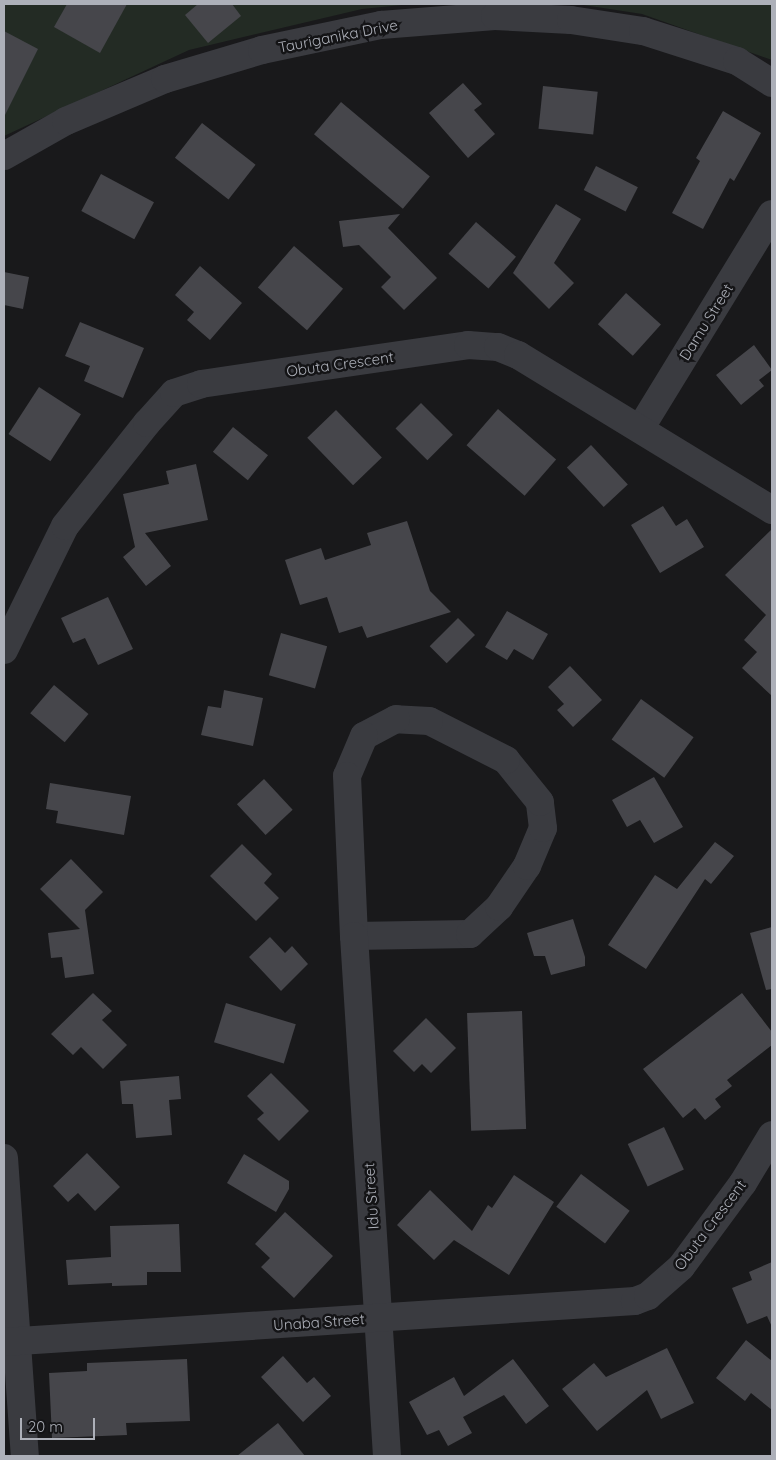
<!DOCTYPE html>
<style>
body{margin:0}
#map{position:relative;width:776px;height:1460px;overflow:hidden;background:#19191b;font-family:Quicksand,sans-serif}
div>[style]{position:absolute}
[style*='--x']{left:calc(var(--x)*1px);top:calc(var(--y)*1px);width:calc(var(--w)*1px);rotate:calc(var(--a)*1deg)}
.green>*{inset:0;background:#232b24}
.building>*{inset:0;background:#46464b;transform-origin:0 0}
.minor>*{height:28px;margin:-14px;padding:0 14px;transform-origin:14px;border-radius:14px;background:#3a3b40}
span{translate:-50% -50%;white-space:nowrap;text-align:center;line-height:1.15;-webkit-text-stroke:5px #141416;paint-order:stroke}
.street-label{font-size:15px;color:#adb0b9}
.frame{position:absolute;inset:0;border:5px solid #adb0b9;pointer-events:none}
.scale{position:absolute;left:20px;top:1418px;width:75px;height:22px;box-sizing:border-box;border:2px solid #adb0b9;border-top:0;padding-left:6px;font-size:15px;line-height:18px;white-space:nowrap;color:#adb0b9;-webkit-text-stroke:4px #141416;paint-order:stroke}
</style>
<div id="map">
<div class="green">
<i style="clip-path:polygon(4px 4px,412px 4px,362px 9px,189px 50px,4px 136px)"></i>
<i style="clip-path:polygon(577px 4px,772px 4px,772px 60px,642px 14px)"></i>
</div>
<div class="building">
<i style="clip-path:polygon(67px 4px,127px 4px,100px 53px,54px 27px)"></i>
<i style="clip-path:polygon(198px 4px,232px 4px,241px 16px,208px 43px,185px 15px)"></i>
<i style="clip-path:polygon(4px 31px,38px 49px,4px 117px)"></i>
<i style="clip-path:polygon(463px 83px,482px 104px,474px 110px,495px 134px,468px 158px,429px 113px)"></i>
<i style="left:543px;top:86px;width:55px;height:43px;rotate:6deg"></i>
<i style="left:341px;top:102px;width:116px;height:42px;rotate:40deg"></i>
<i style="clip-path:polygon(723px 111px,761px 133px,734px 181px,730px 178px,703px 229px,672px 213px,700px 161px,696px 158px)"></i>
<i style="left:202px;top:123px;width:68px;height:44px;rotate:38deg"></i>
<i style="left:596px;top:166px;width:47px;height:27px;rotate:27deg"></i>
<i style="left:101px;top:174px;width:60px;height:42px;rotate:28deg"></i>
<i style="clip-path:polygon(556px 204px,581px 219px,554px 263px,574px 283px,549px 309px,513px 273px)"></i>
<i style="clip-path:polygon(400px 214px,388px 228px,437px 278px,404px 310px,381px 287px,391px 277px,359px 245px,343px 247px,339px 221px)"></i>
<i style="left:476px;top:222px;width:53px;height:42px;rotate:41deg"></i>
<i style="left:294px;top:246px;width:65px;height:55px;rotate:41deg"></i>
<i style="clip-path:polygon(200px 266px,242px 303px,210px 340px,187px 320px,194px 312px,175px 295px)"></i>
<i style="clip-path:polygon(4px 272px,29px 277px,23px 309px,4px 305px)"></i>
<i style="left:626px;top:293px;width:47px;height:42px;rotate:42deg"></i>
<i style="clip-path:polygon(80px 322px,144px 348px,123px 398px,84px 381px,90px 366px,65px 356px)"></i>
<i style="clip-path:polygon(754px 345px,772px 370px,759px 380px,764px 386px,741px 405px,716px 375px)"></i>
<i style="left:39px;top:387px;width:50px;height:56px;rotate:33deg"></i>
<i style="left:421px;top:403px;width:45px;height:36px;rotate:45deg"></i>
<i style="left:498px;top:409px;width:77px;height:48px;rotate:41deg"></i>
<i style="left:336px;top:410px;width:66px;height:40px;rotate:46deg"></i>
<i style="left:233px;top:427px;width:45px;height:32px;rotate:39deg"></i>
<i style="left:591px;top:445px;width:54px;height:33px;rotate:47deg"></i>
<i style="clip-path:polygon(196px 464px,208px 520px,145px 533px,171px 566px,146px 586px,123px 557px,135px 547px,123px 494px,169px 484px,166px 471px)"></i>
<i style="clip-path:polygon(663px 506px,676px 526px,687px 519px,704px 547px,660px 573px,631px 525px)"></i>
<i style="clip-path:polygon(407px 521px,430px 591px,451px 612px,367px 638px,362px 626px,339px 633px,327px 597px,300px 605px,285px 560px,321px 548px,325px 560px,371px 545px,367px 533px)"></i>
<i style="clip-path:polygon(772px 529px,772px 696px,742px 668px,757px 652px,744px 640px,766px 615px,725px 575px)"></i>
<i style="clip-path:polygon(108px 597px,133px 649px,98px 665px,85px 638px,73px 643px,61px 618px)"></i>
<i style="clip-path:polygon(507px 611px,548px 634px,533px 660px,514px 649px,507px 660px,485px 647px)"></i>
<i style="left:458px;top:618px;width:24px;height:40px;rotate:45deg"></i>
<i style="left:281px;top:633px;width:48px;height:44px;rotate:16deg"></i>
<i style="clip-path:polygon(570px 666px,602px 700px,573px 727px,557px 710px,564px 704px,548px 687px)"></i>
<i style="left:54px;top:685px;width:45px;height:37px;rotate:40deg"></i>
<i style="clip-path:polygon(224px 690px,263px 698px,253px 746px,201px 735px,208px 706px,221px 708px)"></i>
<i style="left:641px;top:699px;width:65px;height:50px;rotate:36deg"></i>
<i style="clip-path:polygon(654px 777px,683px 827px,654px 843px,640px 820px,627px 827px,612px 800px)"></i>
<i style="left:264px;top:779px;width:42px;height:37px;rotate:47deg"></i>
<i style="clip-path:polygon(50px 783px,131px 796px,124px 835px,56px 823px,58px 811px,46px 809px)"></i>
<i style="clip-path:polygon(715px 842px,734px 856px,711px 884px,705px 879px,646px 969px,608px 945px,655px 875px,677px 889px)"></i>
<i style="clip-path:polygon(242px 844px,272px 874px,264px 883px,279px 898px,256px 921px,210px 876px)"></i>
<i style="clip-path:polygon(71px 859px,103px 892px,85px 910px,94px 974px,65px 978px,62px 957px,51px 958px,48px 933px,80px 929px,40px 889px)"></i>
<i style="clip-path:polygon(573px 919px,585px 957px,585px 966px,551px 975px,545px 956px,534px 956px,527px 933px)"></i>
<i style="clip-path:polygon(772px 927px,772px 989px,766px 990px,750px 933px)"></i>
<i style="clip-path:polygon(270px 937px,285px 953px,292px 946px,308px 964px,281px 991px,249px 957px)"></i>
<i style="clip-path:polygon(93px 993px,112px 1011px,102px 1020px,127px 1045px,103px 1069px,81px 1047px,73px 1055px,51px 1034px)"></i>
<i style="clip-path:polygon(742px 993px,772px 1032px,772px 1045px,727px 1080px,732px 1086px,715px 1099px,721px 1107px,705px 1120px,695px 1108px,683px 1118px,643px 1069px)"></i>
<i style="left:226px;top:1003px;width:73px;height:41px;rotate:17deg"></i>
<i style="left:522px;top:1011px;width:118px;height:55px;rotate:88deg"></i>
<i style="clip-path:polygon(426px 1018px,456px 1048px,431px 1073px,422px 1064px,414px 1072px,393px 1051px)"></i>
<i style="clip-path:polygon(271px 1073px,309px 1111px,279px 1141px,257px 1119px,264px 1113px,247px 1096px)"></i>
<i style="clip-path:polygon(179px 1076px,181px 1099px,169px 1100px,172px 1135px,136px 1138px,133px 1104px,122px 1104px,120px 1081px)"></i>
<i style="left:664px;top:1127px;width:47px;height:40px;rotate:65deg"></i>
<i style="clip-path:polygon(87px 1153px,120px 1187px,95px 1211px,78px 1193px,68px 1202px,53px 1186px)"></i>
<i style="clip-path:polygon(244px 1154px,289px 1181px,289px 1189px,276px 1212px,227px 1183px)"></i>
<i style="left:581px;top:1174px;width:61px;height:41px;rotate:37deg"></i>
<i style="clip-path:polygon(514px 1175px,554px 1202px,509px 1275px,454px 1240px,434px 1260px,397px 1225px,430px 1190px,472px 1231px,488px 1205px,492px 1208px)"></i>
<i style="clip-path:polygon(285px 1212px,333px 1256px,294px 1298px,261px 1267px,270px 1258px,255px 1244px)"></i>
<i style="clip-path:polygon(179px 1224px,181px 1272px,147px 1272px,147px 1285px,112px 1286px,112px 1283px,68px 1285px,66px 1260px,111px 1257px,110px 1226px)"></i>
<i style="clip-path:polygon(772px 1262px,772px 1327px,767px 1316px,747px 1324px,732px 1288px,752px 1280px,749px 1272px)"></i>
<i style="clip-path:polygon(746px 1340px,772px 1361px,772px 1410px,751px 1393px,745px 1401px,716px 1378px)"></i>
<i style="clip-path:polygon(667px 1348px,694px 1403px,661px 1419px,647px 1390px,597px 1431px,562px 1389px,594px 1363px,606px 1377px)"></i>
<i style="clip-path:polygon(283px 1356px,307px 1383px,314px 1377px,331px 1396px,303px 1422px,261px 1377px)"></i>
<i style="clip-path:polygon(187px 1359px,190px 1421px,126px 1423px,127px 1435px,52px 1438px,49px 1373px,87px 1371px,87px 1363px)"></i>
<i style="clip-path:polygon(513px 1359px,549px 1406px,526px 1424px,504px 1395px,463px 1417px,472px 1433px,448px 1446px,439px 1430px,427px 1435px,409px 1402px,454px 1377px,464px 1396px)"></i>
<i style="clip-path:polygon(278px 1423px,305px 1456px,237px 1456px)"></i>
</div>
<div class="minor">
<i style="--x:4;--y:156;--w:71;--a:-29.4"></i>
<i style="--x:66;--y:121;--w:108;--a:-23"></i>
<i style="--x:165;--y:79;--w:101;--a:-16.6"></i>
<i style="--x:262;--y:50;--w:122;--a:-11.9"></i>
<i style="--x:381;--y:25;--w:114;--a:-4.5"></i>
<i style="--x:495;--y:16;--w:76;--a:3"></i>
<i style="--x:571;--y:20;--w:73;--a:8.7"></i>
<i style="--x:643;--y:31;--w:99;--a:17.7"></i>
<i style="--x:737;--y:61;--w:41;--a:32.2"></i>
<i style="--x:640;--y:429;--w:252;--a:-58.5"></i>
<i style="--x:4;--y:650;--w:138;--a:-63.8"></i>
<i style="--x:65;--y:526;--w:132;--a:-51.5"></i>
<i style="--x:147;--y:423;--w:40;--a:-48"></i>
<i style="--x:174;--y:393;--w:28;--a:-18"></i>
<i style="--x:201;--y:384;--w:270;--a:-8.3"></i>
<i style="--x:468;--y:345;--w:30;--a:4"></i>
<i style="--x:498;--y:347;--w:22;--a:22"></i>
<i style="--x:518;--y:355;--w:298;--a:31.4"></i>
<i style="--x:354;--y:936;--w:116;--a:-1"></i>
<i style="--x:470;--y:934;--w:40;--a:-43"></i>
<i style="--x:499;--y:907;--w:50;--a:-55.7"></i>
<i style="--x:527;--y:866;--w:41;--a:-67.2"></i>
<i style="--x:543;--y:828;--w:26;--a:-97"></i>
<i style="--x:540;--y:802;--w:54;--a:-129"></i>
<i style="--x:506;--y:760;--w:86;--a:-153.1"></i>
<i style="--x:429;--y:721;--w:33;--a:-177"></i>
<i style="--x:396;--y:719;--w:36;--a:152"></i>
<i style="--x:364;--y:736;--w:43;--a:113"></i>
<i style="--x:347;--y:776;--w:160;--a:87.5"></i>
<i style="--x:354;--y:936;--w:521;--a:86.37"></i>
<i style="--x:4;--y:1158;--w:299;--a:86"></i>
<i style="--x:4;--y:1342;--w:632;--a:-3.72"></i>
<i style="--x:635;--y:1301;--w:14;--a:-21"></i>
<i style="--x:648;--y:1296;--w:44;--a:-41.3"></i>
<i style="--x:681;--y:1267;--w:104;--a:-53.6"></i>
<i style="--x:743;--y:1183;--w:56;--a:-58.9"></i>
</div>
<div class="street-label">
<span style="left:338px;top:36px;rotate:-11deg">Tauriganika Drive</span>
<span style="left:706px;top:322px;rotate:-58deg">Damu Street</span>
<span style="left:340px;top:364px;rotate:-8deg">Obuta Crescent</span>
<span style="left:371px;top:1196px;rotate:-94deg">Idu Street</span>
<span style="left:710px;top:1225px;rotate:-53deg">Obuta Crescent</span>
<span style="left:319px;top:1322px;rotate:-4deg">Unaba Street</span>
</div>
<div class="frame"></div>
<div class="scale">20 m</div>
</div>
